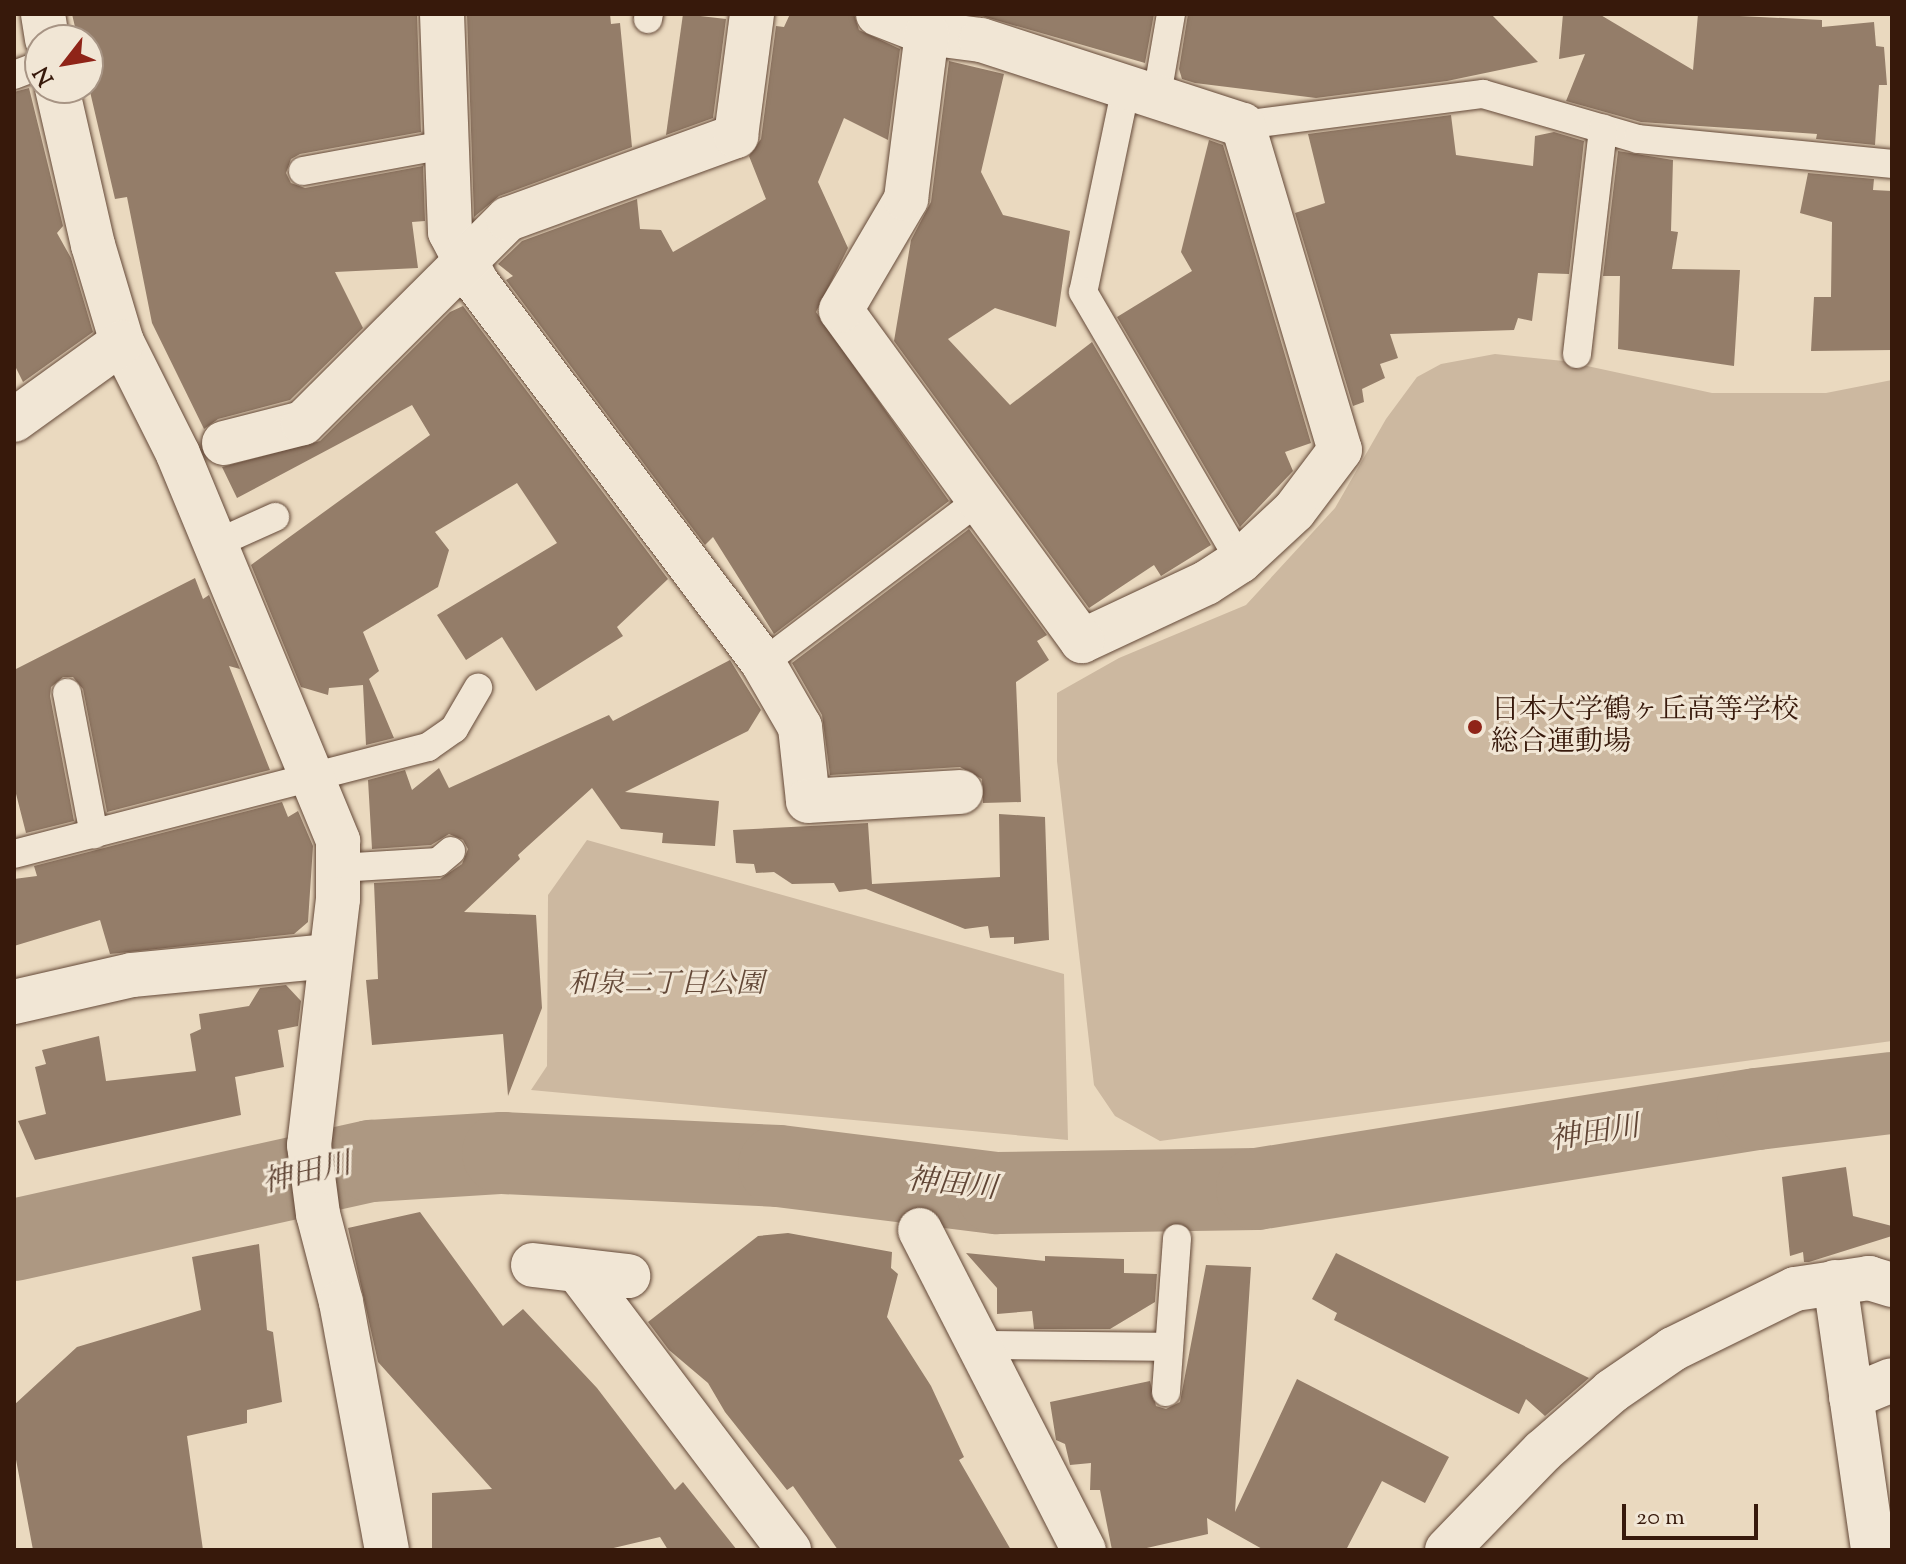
<!DOCTYPE html>
<meta charset="utf-8">
<style>
body{margin:0}
#map{position:relative;width:1906px;height:1564px;overflow:hidden;background:#ead9bf;font-family:"Sorts Mill Goudy","Noto Serif JP",serif}
div>[style]{position:absolute}
[style*='--x']{left:calc(var(--x)*1px);top:calc(var(--y)*1px);width:calc(var(--w)*1px);rotate:calc(var(--a)*1deg)}
.green>*{inset:0;background:#ccb8a0}
.river>*{height:82px;margin:-41px;padding:0 41px;transform-origin:41px;border-radius:41px;background:#ad9882}
.building>*{inset:0;background:#947d69}
.roads{filter:drop-shadow(0 0 2px #644938) drop-shadow(0 0 2px #644938)}
.lane>*{height:28px;margin:-14px;padding:0 14px;transform-origin:14px;border-radius:14px;background:#f1e6d5}
.street>*{height:44px;margin:-22px;padding:0 22px;transform-origin:22px;border-radius:22px;background:#f1e6d5}
.dots>*{width:22px;height:22px;translate:-50% -50%;box-sizing:border-box;border:4px solid #f1e6d5;border-radius:50%}
span{translate:-50% -50%;white-space:nowrap;text-align:center;line-height:1.15;-webkit-text-stroke:6px #f1e6d5;paint-order:stroke}
.poi-label{font-size:28px;color:#37190b}
.left{translate:0 -50%;text-align:left}
.park-label{font-size:28px;color:#644938;font-style:italic}
.water-label{font-size:30px;color:#604535;font-style:italic}
.frame{position:absolute;inset:0;border:16px solid #37190b;pointer-events:none}
.north{position:absolute;left:24px;top:24px;width:80px;height:80px;box-sizing:border-box;background:#f1e6d5;border:2px solid #a79484;border-radius:50%;rotate:239deg;font-size:22px;font-weight:700;line-height:32px;text-align:center;color:#37190b}
.north::after{content:'';display:block;margin:auto;width:28px;height:36px;background:#8f2418;clip-path:polygon(50% 0,100% 100%,50% 72%,0 100%)}
.scale{position:absolute;left:1622px;top:1504px;width:136px;height:36px;box-sizing:border-box;border:4px solid #37190b;border-top:0;padding-left:10px;font-size:24px;line-height:28px;white-space:nowrap;color:#37190b;-webkit-text-stroke:6px #f1e6d5;paint-order:stroke}
</style>
<div id="map">
<div class="green">
<i style="clip-path:polygon(1495px 354px,1564px 361px,1712px 393px,1826px 393px,1892px 380px,1892px 1041px,1160px 1141px,1115px 1116px,1094px 1085px,1057px 761px,1057px 693px,1119px 658px,1246px 605px,1335px 508px,1386px 419px,1417px 377px,1441px 364px)"></i>
<i style="clip-path:polygon(587px 840px,1064px 974px,1068px 1140px,531px 1090px,547px 1066px,548px 895px)"></i>
</div>
<div class="river">
<i style="--x:14;--y:1240;--w:366;--a:-12.5"></i>
<i style="--x:371;--y:1161;--w:132;--a:-3.5"></i>
<i style="--x:503;--y:1153;--w:276;--a:2.7"></i>
<i style="--x:779;--y:1166;--w:220;--a:7.1"></i>
<i style="--x:997;--y:1193;--w:260;--a:-0.9"></i>
<i style="--x:1257;--y:1189;--w:506;--a:-9.09"></i>
<i style="--x:1757;--y:1109;--w:136;--a:-6.8"></i>
</div>
<div class="building">
<i style="clip-path:polygon(72px 14px,417px 14px,421px 132px,300px 154px,291px 159px,286px 173px,291px 183px,305px 188px,423px 166px,425px 221px,412px 222px,418px 268px,335px 272px,363px 328px,290px 400px,218px 419px,204px 429px,152px 323px,127px 197px,115px 199px,88px 83px,88px 40px,78px 40px)"></i>
<i style="clip-path:polygon(467px 14px,610px 14px,611px 24px,620px 23px,632px 147px,499px 196px,474px 217px)"></i>
<i style="clip-path:polygon(683px 14px,726px 19px,713px 118px,666px 135px)"></i>
<i style="clip-path:polygon(790px 14px,854px 14px,859px 30px,900px 49px,888px 140px,844px 118px,818px 182px,848px 248px,816px 312px,949px 501px,774px 634px,713px 537px,705px 545px,506px 280px,513px 276px,498px 264px,522px 241px,637px 199px,640px 229px,661px 230px,673px 252px,766px 199px,749px 156px,761px 139px,776px 26px,784px 27px)"></i>
<i style="clip-path:polygon(975px 14px,1154px 14px,1145px 63px)"></i>
<i style="clip-path:polygon(1188px 14px,1491px 14px,1538px 62px,1447px 81px,1316px 98px,1195px 83px,1182px 79px,1179px 69px)"></i>
<i style="clip-path:polygon(1563px 14px,1599px 14px,1693px 70px,1698px 14px,1822px 20px,1822px 27px,1874px 22px,1876px 46px,1884px 47px,1887px 85px,1879px 85px,1875px 145px,1816px 139px,1817px 134px,1641px 122px,1566px 101px,1585px 54px,1559px 59px)"></i>
<i style="clip-path:polygon(949px 61px,1004px 74px,981px 172px,1003px 215px,1070px 231px,1056px 327px,995px 308px,948px 339px,1010px 405px,1092px 342px,1211px 545px,1161px 576px,1154px 565px,1089px 608px,894px 341px,911px 240px,931px 202px)"></i>
<i style="clip-path:polygon(29px 88px,63px 226px,57px 233px,71px 258px,93px 332px,23px 382px,14px 364px,14px 92px)"></i>
<i style="clip-path:polygon(1451px 115px,1456px 155px,1533px 166px,1535px 136px,1554px 132px,1584px 141px,1569px 274px,1538px 273px,1532px 321px,1518px 318px,1514px 330px,1390px 334px,1398px 358px,1380px 364px,1385px 378px,1362px 389px,1364px 402px,1353px 406px,1295px 213px,1325px 203px,1308px 134px)"></i>
<i style="clip-path:polygon(1209px 140px,1223px 145px,1311px 443px,1285px 452px,1293px 471px,1240px 527px,1117px 317px,1192px 271px,1181px 252px)"></i>
<i style="clip-path:polygon(1618px 151px,1673px 160px,1671px 231px,1678px 232px,1672px 269px,1740px 270px,1734px 366px,1618px 349px,1620px 276px,1603px 276px)"></i>
<i style="clip-path:polygon(1808px 173px,1874px 179px,1873px 190px,1892px 191px,1892px 350px,1811px 351px,1814px 297px,1831px 297px,1832px 222px,1800px 213px)"></i>
<i style="clip-path:polygon(463px 306px,668px 579px,617px 627px,623px 636px,536px 691px,502px 637px,466px 660px,437px 615px,557px 543px,517px 483px,435px 532px,449px 550px,438px 587px,363px 632px,379px 671px,369px 679px,394px 738px,366px 745px,363px 685px,329px 688px,328px 695px,301px 687px,251px 565px,430px 435px,412px 405px,237px 498px,222px 467px,320px 441px,450px 312px)"></i>
<i style="clip-path:polygon(969px 529px,1047px 635px,1037px 641px,1049px 660px,1016px 682px,1021px 802px,983px 803px,982px 779px,960px 767px,830px 775px,822px 715px,792px 663px)"></i>
<i style="clip-path:polygon(195px 578px,203px 599px,209px 595px,240px 669px,229px 666px,270px 770px,107px 812px,83px 689px,73px 677px,63px 677px,51px 687px,50px 696px,74px 821px,26px 833px,14px 786px,14px 670px)"></i>
<i style="clip-path:polygon(730px 660px,761px 710px,748px 731px,625px 792px,719px 801px,715px 846px,662px 843px,663px 833px,621px 829px,592px 788px,518px 855px,520px 859px,464px 912px,536px 915px,542px 1008px,508px 1096px,503px 1034px,372px 1045px,366px 980px,378px 979px,374px 883px,440px 879px,462px 864px,468px 849px,463px 840px,449px 834px,431px 845px,372px 849px,368px 780px,405px 770px,412px 790px,439px 768px,449px 788px,609px 715px,613px 721px)"></i>
<i style="clip-path:polygon(282px 802px,288px 817px,298px 811px,313px 846px,308px 922px,294px 934px,110px 954px,100px 920px,14px 946px,14px 879px,37px 876px,34px 866px)"></i>
<i style="clip-path:polygon(999px 814px,1045px 817px,1049px 940px,1014px 944px,1014px 937px,990px 938px,988px 926px,965px 929px,866px 889px,839px 892px,834px 883px,792px 884px,774px 872px,756px 873px,754px 864px,736px 863px,733px 830px,868px 823px,872px 884px,1000px 877px)"></i>
<i style="clip-path:polygon(286px 985px,301px 1001px,298px 1026px,278px 1030px,284px 1067px,235px 1077px,241px 1115px,35px 1160px,18px 1121px,46px 1114px,35px 1067px,46px 1064px,42px 1050px,99px 1036px,106px 1081px,196px 1071px,190px 1034px,201px 1029px,199px 1014px,249px 1006px,260px 988px)"></i>
<i style="clip-path:polygon(1846px 1167px,1853px 1216px,1892px 1226px,1892px 1236px,1809px 1262px,1804px 1262px,1803px 1252px,1790px 1256px,1782px 1177px)"></i>
<i style="clip-path:polygon(420px 1212px,503px 1326px,523px 1309px,597px 1388px,675px 1490px,683px 1482px,737px 1550px,668px 1550px,660px 1537px,605px 1550px,432px 1550px,432px 1493px,492px 1489px,378px 1362px,348px 1228px)"></i>
<i style="clip-path:polygon(788px 1233px,892px 1252px,891px 1268px,898px 1274px,887px 1317px,931px 1386px,964px 1457px,959px 1460px,1011px 1550px,838px 1550px,793px 1486px,787px 1490px,725px 1412px,708px 1383px,669px 1350px,648px 1322px,758px 1236px)"></i>
<i style="clip-path:polygon(259px 1244px,267px 1330px,273px 1332px,282px 1402px,247px 1410px,247px 1423px,187px 1436px,203px 1550px,33px 1550px,14px 1449px,14px 1405px,77px 1347px,201px 1310px,192px 1257px)"></i>
<i style="clip-path:polygon(966px 1253px,1045px 1261px,1045px 1256px,1124px 1259px,1124px 1273px,1157px 1274px,1155px 1302px,1110px 1329px,1034px 1329px,1032px 1311px,997px 1314px,997px 1288px)"></i>
<i style="clip-path:polygon(1336px 1253px,1589px 1378px,1545px 1416px,1526px 1399px,1519px 1414px,1334px 1320px,1337px 1313px,1312px 1299px)"></i>
<i style="clip-path:polygon(1206px 1265px,1251px 1267px,1235px 1512px,1297px 1379px,1449px 1457px,1425px 1503px,1382px 1481px,1346px 1550px,1264px 1550px,1207px 1518px,1208px 1534px,1138px 1550px,1112px 1550px,1100px 1490px,1090px 1490px,1091px 1463px,1070px 1465px,1065px 1444px,1056px 1440px,1050px 1402px,1150px 1381px,1156px 1406px,1166px 1409px,1180px 1402px)"></i>
</div>
<div class="roads">
<div class="lane">
<i style="--x:648;--y:19;--w:5;--a:-79"></i>
<i style="--x:14;--y:75;--w:28;--a:-21"></i>
<i style="--x:1126;--y:87;--w:209;--a:101.8"></i>
<i style="--x:1083;--y:292;--w:311;--a:59.7"></i>
<i style="--x:1157;--y:95;--w:82;--a:-80.2"></i>
<i style="--x:1243;--y:125;--w:242;--a:-7.4"></i>
<i style="--x:1483;--y:94;--w:161;--a:16.2"></i>
<i style="--x:1638;--y:139;--w:255;--a:5.6"></i>
<i style="--x:303;--y:171;--w:144;--a:-10.4"></i>
<i style="--x:1577;--y:354;--w:227;--a:-83.4"></i>
<i style="--x:215;--y:544;--w:66;--a:-24.2"></i>
<i style="--x:763;--y:663;--w:268;--a:-37"></i>
<i style="--x:67;--y:693;--w:144;--a:79.2"></i>
<i style="--x:14;--y:854;--w:428;--a:-14.5"></i>
<i style="--x:428;--y:747;--w:32;--a:-35"></i>
<i style="--x:454;--y:729;--w:48;--a:-59.7"></i>
<i style="--x:338;--y:868;--w:100;--a:-3.4"></i>
<i style="--x:438;--y:862;--w:17;--a:-40"></i>
<i style="--x:980;--y:1345;--w:187;--a:0.6"></i>
<i style="--x:1166;--y:1392;--w:154;--a:-85.9"></i>
</div>
<div class="street">
<i style="--x:43;--y:14;--w:26;--a:81"></i>
<i style="--x:442;--y:14;--w:218;--a:87.9"></i>
<i style="--x:450;--y:232;--w:58;--a:62.1"></i>
<i style="--x:477;--y:283;--w:476;--a:53"></i>
<i style="--x:763;--y:663;--w:74;--a:60"></i>
<i style="--x:800;--y:727;--w:74;--a:83.8"></i>
<i style="--x:808;--y:801;--w:153;--a:-3.4"></i>
<i style="--x:878;--y:14;--w:53;--a:21.2"></i>
<i style="--x:927;--y:33;--w:54;--a:7.4"></i>
<i style="--x:981;--y:40;--w:275;--a:18"></i>
<i style="--x:1243;--y:125;--w:339;--a:73.4"></i>
<i style="--x:1340;--y:450;--w:76;--a:127"></i>
<i style="--x:1294;--y:511;--w:74;--a:137.2"></i>
<i style="--x:1240;--y:561;--w:40;--a:147.1"></i>
<i style="--x:1206;--y:583;--w:137;--a:154.9"></i>
<i style="--x:1082;--y:641;--w:409;--a:-126.1"></i>
<i style="--x:841;--y:310;--w:129;--a:-59.6"></i>
<i style="--x:906;--y:199;--w:167;--a:-82.8"></i>
<i style="--x:57;--y:88;--w:161;--a:77.1"></i>
<i style="--x:93;--y:245;--w:101;--a:73.4"></i>
<i style="--x:122;--y:342;--w:125;--a:63.4"></i>
<i style="--x:178;--y:454;--w:419;--a:67.5"></i>
<i style="--x:338;--y:841;--w:58;--a:90"></i>
<i style="--x:338;--y:899;--w:248;--a:96.7"></i>
<i style="--x:309;--y:1145;--w:70;--a:82.6"></i>
<i style="--x:318;--y:1214;--w:91;--a:75.4"></i>
<i style="--x:341;--y:1302;--w:252;--a:79.5"></i>
<i style="--x:14;--y:420;--w:133;--a:-35.8"></i>
<i style="--x:224;--y:443;--w:81;--a:-14.2"></i>
<i style="--x:303;--y:423;--w:289;--a:-44.9"></i>
<i style="--x:508;--y:219;--w:243;--a:-20"></i>
<i style="--x:736;--y:136;--w:123;--a:-82.5"></i>
<i style="--x:14;--y:1002;--w:121;--a:-12.9"></i>
<i style="--x:132;--y:975;--w:198;--a:-5.5"></i>
<i style="--x:920;--y:1230;--w:360;--a:62.9"></i>
<i style="--x:533;--y:1265;--w:96;--a:6.6"></i>
<i style="--x:578;--y:1271;--w:350;--a:52.9"></i>
<i style="--x:1835;--y:1282;--w:271;--a:81.9"></i>
<i style="--x:1851;--y:1397;--w:44;--a:-22.5"></i>
<i style="--x:1447;--y:1550;--w:138;--a:-45.9"></i>
<i style="--x:1543;--y:1451;--w:91;--a:-41"></i>
<i style="--x:1612;--y:1391;--w:74;--a:-34.5"></i>
<i style="--x:1673;--y:1349;--w:136;--a:-26.2"></i>
<i style="--x:1795;--y:1289;--w:75;--a:-8.5"></i>
<i style="--x:1869;--y:1278;--w:24;--a:17"></i>
</div>
</div>
<div class="dots">
<i style="left:1475px;top:727px;background:#8f2418"></i>
</div>
<div class="poi-label">
<span class="left" style="left:1491px;top:727px">日本大学鶴ヶ丘高等学校<br>総合運動場</span>
</div>
<div class="park-label">
<span style="left:666px;top:985px">和泉二丁目公園</span>
</div>
<div class="water-label">
<span style="left:1595px;top:1135px;rotate:-9deg">神田川</span>
<span style="left:307px;top:1175px;rotate:-13deg">神田川</span>
<span style="left:952px;top:1186px;rotate:6deg">神田川</span>
</div>
<div class="frame"></div>
<div class="north">N</div>
<div class="scale">20 m</div>
</div>
